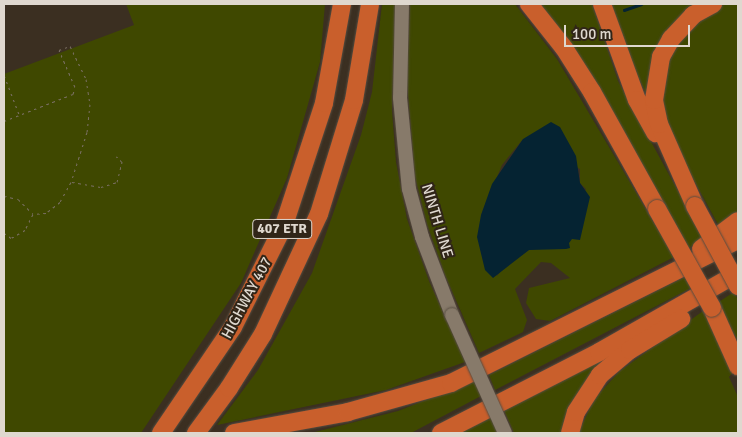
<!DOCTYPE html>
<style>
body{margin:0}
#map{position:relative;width:742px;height:437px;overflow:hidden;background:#3b2f21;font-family:Signika,sans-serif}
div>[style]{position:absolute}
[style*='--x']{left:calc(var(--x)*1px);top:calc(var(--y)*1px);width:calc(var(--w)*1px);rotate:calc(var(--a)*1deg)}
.green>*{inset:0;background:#3f4800}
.water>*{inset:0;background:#052332}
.stream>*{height:2.5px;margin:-1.25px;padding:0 1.25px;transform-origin:1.25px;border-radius:1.25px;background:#052332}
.path>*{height:1px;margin-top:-0.5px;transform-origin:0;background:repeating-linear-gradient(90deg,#7a6f63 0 2.5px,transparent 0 6.5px)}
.roads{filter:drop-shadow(0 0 1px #574d41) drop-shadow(0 0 1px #574d41)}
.secondary>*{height:14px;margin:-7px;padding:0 7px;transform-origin:7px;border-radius:7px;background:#877a6a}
.highway>*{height:18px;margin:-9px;padding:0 9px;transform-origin:9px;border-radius:9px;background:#c95f2c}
.bridges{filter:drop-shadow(0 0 1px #574d41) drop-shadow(0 0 1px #574d41)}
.secondary-bridge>*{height:14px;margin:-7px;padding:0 7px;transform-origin:7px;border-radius:7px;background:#877a6a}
.highway-bridge>*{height:18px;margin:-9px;padding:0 9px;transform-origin:9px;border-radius:9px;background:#c95f2c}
span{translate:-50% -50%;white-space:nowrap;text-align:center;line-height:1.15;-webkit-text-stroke:4px #302518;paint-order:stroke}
.shield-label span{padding:1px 4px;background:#302518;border:1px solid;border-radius:4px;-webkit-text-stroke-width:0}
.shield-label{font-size:14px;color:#dfd8cf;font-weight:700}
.street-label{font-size:15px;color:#dfd8cf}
.frame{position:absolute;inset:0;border:5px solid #dfd8cf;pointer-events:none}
.scale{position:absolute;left:564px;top:25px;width:126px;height:22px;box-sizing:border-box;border:2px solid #dfd8cf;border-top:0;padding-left:6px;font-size:15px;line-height:18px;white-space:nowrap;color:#dfd8cf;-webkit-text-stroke:4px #302518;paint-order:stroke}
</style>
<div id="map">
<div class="green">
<i style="clip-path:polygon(126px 4px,325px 4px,320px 62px,287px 178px,241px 283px,141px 433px,4px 433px,4px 74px,134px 25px)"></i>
<i style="clip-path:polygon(382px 4px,395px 4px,392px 111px,396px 162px,407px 219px,429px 281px,465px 362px,386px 390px,217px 425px,258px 370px,312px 273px,361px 135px,372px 92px)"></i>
<i style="clip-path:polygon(evenodd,410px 4px,515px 4px,557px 59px,674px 257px,550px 321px,536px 319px,526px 303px,529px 288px,570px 278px,551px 263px,541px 262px,515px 289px,527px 320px,523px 332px,479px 353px,445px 275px,427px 224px,415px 177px,407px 82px,410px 4px,523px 139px,580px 169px,580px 183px,586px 189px,569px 243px,529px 250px,504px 267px,497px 276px,481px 215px,502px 165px,523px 139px)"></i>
<i style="clip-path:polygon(539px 4px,592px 4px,618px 81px,704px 239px,687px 249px)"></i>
<i style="clip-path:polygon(609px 4px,698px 4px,647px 95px,619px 38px)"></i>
<i style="clip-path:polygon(728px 4px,738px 4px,738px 214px,720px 228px,680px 155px,665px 120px,660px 93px,663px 71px,682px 33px,719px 6px)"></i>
<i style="clip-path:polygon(685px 277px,691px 288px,495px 390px,489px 375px)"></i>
<i style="clip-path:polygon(734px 292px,738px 300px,738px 341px,717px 303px)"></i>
<i style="clip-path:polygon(703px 311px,734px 371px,729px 377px,738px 397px,738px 433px,578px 433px,595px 398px,620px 371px)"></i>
<i style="clip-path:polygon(656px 326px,599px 368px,580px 390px,565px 433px,514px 433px,503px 408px)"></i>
<i style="clip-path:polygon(474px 381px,481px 396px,411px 433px,311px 433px,398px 411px)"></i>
<i style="clip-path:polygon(490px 416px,497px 433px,457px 433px)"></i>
</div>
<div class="water">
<i style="clip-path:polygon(551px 122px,560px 127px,576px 156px,580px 183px,590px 197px,580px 240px,572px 239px,569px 243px,570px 248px,566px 249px,529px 250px,493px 278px,485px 270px,477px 237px,481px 215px,492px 184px,523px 139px)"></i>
</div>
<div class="stream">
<i style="--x:624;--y:10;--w:18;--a:-19"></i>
</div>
<div class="path">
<i style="--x:4;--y:75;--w:42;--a:69"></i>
<i style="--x:4;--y:121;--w:74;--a:-21.4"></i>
<i style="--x:73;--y:94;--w:7;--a:-74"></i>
<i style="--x:75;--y:87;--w:40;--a:-113.4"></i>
<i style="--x:59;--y:50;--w:12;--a:-20"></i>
<i style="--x:70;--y:46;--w:37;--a:64"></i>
<i style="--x:86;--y:79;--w:25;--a:81"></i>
<i style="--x:90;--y:104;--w:28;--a:96"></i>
<i style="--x:87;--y:132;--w:52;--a:107.7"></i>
<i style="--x:71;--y:182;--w:23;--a:119"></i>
<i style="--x:60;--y:202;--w:18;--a:142"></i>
<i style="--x:46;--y:213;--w:13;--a:176"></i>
<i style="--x:72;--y:182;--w:29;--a:10"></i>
<i style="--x:101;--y:187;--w:17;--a:-17"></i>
<i style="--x:117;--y:182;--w:21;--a:-76"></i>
<i style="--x:122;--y:162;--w:8;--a:-135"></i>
<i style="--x:4;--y:196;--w:14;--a:12"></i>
<i style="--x:18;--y:199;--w:21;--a:45"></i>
<i style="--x:33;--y:214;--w:18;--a:117"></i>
<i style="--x:25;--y:230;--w:16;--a:150"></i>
<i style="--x:11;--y:238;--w:9;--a:-144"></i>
</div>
<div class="roads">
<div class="secondary">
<i style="--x:402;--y:4;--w:94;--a:91.2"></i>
<i style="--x:400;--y:98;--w:91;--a:84.4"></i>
<i style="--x:409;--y:189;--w:50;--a:74.8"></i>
<i style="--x:422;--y:237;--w:84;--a:69"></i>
</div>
<div class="highway">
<i style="--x:529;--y:4;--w:56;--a:51.5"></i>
<i style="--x:564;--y:48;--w:52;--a:57.5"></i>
<i style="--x:592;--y:92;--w:134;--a:60.9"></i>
<i style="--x:602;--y:4;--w:102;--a:70"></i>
<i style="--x:637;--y:100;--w:38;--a:61"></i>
<i style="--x:695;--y:206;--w:90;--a:-113.7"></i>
<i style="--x:659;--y:124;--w:25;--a:-102"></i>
<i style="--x:654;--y:100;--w:44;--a:-80.8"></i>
<i style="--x:661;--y:57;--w:21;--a:-61"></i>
<i style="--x:671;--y:39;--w:33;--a:-47"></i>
<i style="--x:693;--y:15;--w:23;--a:-29"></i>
<i style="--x:701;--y:249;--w:46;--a:-37.1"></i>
<i style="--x:712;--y:308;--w:64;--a:65.9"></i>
<i style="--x:161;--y:433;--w:128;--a:-55.8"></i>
<i style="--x:233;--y:327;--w:114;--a:-63.4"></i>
<i style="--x:284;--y:225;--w:128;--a:-71.8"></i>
<i style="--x:324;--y:103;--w:101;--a:-79.7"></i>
<i style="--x:196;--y:433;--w:56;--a:-53.7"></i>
<i style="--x:229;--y:388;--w:64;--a:-57.8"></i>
<i style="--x:263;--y:334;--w:132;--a:-65"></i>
<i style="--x:319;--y:214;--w:119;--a:-72.9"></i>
<i style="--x:354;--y:100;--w:97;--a:-80.5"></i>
<i style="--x:234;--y:433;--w:116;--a:-10.4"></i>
<i style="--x:348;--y:412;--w:107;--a:-15.7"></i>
<i style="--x:451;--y:383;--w:321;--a:-26.5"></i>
<i style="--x:441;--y:433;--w:178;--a:-27.1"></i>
<i style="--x:599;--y:352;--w:160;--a:-29.6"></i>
<i style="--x:570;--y:433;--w:22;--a:-74"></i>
<i style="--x:576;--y:412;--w:44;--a:-57"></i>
<i style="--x:600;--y:375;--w:39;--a:-40"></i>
<i style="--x:630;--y:350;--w:60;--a:-31.3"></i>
</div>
</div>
<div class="bridges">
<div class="secondary-bridge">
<i style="--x:452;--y:315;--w:129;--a:65.8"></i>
</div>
<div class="highway-bridge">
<i style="--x:695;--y:206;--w:91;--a:61.7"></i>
<i style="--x:657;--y:209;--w:113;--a:60.9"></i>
</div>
</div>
<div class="shield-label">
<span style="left:282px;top:229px">407 ETR</span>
</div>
<div class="street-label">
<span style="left:437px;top:221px;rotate:73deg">NINTH LINE</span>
<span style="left:247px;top:298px;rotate:-62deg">HIGHWAY 407</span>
</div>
<div class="frame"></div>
<div class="scale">100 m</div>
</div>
